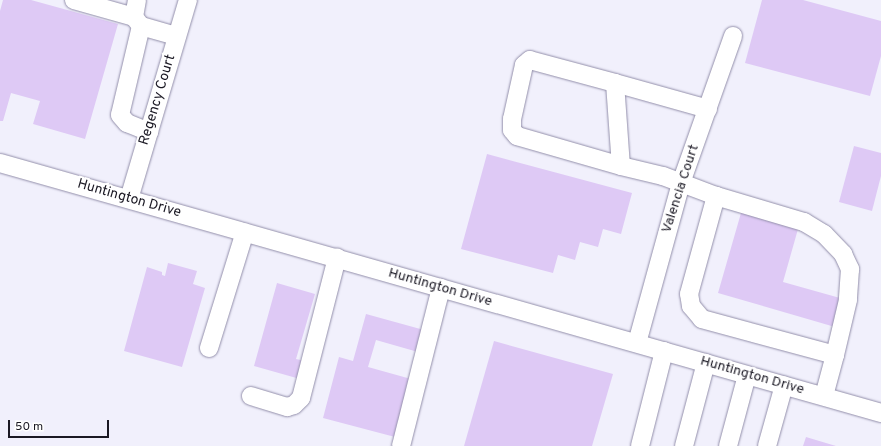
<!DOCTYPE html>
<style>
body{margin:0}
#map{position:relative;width:881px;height:446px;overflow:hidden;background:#f1f0fc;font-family:Overpass,sans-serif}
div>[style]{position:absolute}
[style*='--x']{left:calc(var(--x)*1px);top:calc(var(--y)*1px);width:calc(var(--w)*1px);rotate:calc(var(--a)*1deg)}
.building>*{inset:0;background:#dec9f5}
.roads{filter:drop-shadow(0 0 1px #928eaa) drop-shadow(0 0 1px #928eaa)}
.minor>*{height:18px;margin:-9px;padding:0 9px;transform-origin:9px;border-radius:9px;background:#fff}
span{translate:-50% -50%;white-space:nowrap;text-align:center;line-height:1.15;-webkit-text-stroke:4px #fff;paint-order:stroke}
.street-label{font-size:14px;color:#1b1924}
.scale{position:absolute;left:8px;top:420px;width:101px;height:18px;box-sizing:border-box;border:2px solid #1b1924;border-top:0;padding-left:5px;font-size:12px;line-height:14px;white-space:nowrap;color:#1b1924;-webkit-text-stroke:3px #fff;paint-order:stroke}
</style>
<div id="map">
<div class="building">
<i style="clip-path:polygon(3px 0,31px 0,118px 24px,85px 139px,33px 124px,40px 101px,11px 93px,3px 121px,0 121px,0 11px)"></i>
<i style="clip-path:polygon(762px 0,803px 0,881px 21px,881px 56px,870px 96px,745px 63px)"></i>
<i style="clip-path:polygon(854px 146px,881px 153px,881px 176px,872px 211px,839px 202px)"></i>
<i style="clip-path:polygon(487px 154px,632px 193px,621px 234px,603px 229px,598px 247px,580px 242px,575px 260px,558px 255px,553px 273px,461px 249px)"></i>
<i style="clip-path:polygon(743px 206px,800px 222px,783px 282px,840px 298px,835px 327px,718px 293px)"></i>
<i style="clip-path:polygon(168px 263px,197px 271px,193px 284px,205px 288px,182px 367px,124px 351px,147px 267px,162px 272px,162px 275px,165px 276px)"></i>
<i style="clip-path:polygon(277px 283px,315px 294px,296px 359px,305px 361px,300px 379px,254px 366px)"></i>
<i style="clip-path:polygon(366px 314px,424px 330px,418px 352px,376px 340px,368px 367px,411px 379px,395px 437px,323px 418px,339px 357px,353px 361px)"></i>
<i style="clip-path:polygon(494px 341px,613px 374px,592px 446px,464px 446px)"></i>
<i style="clip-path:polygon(806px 437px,836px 446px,803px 446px)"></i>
</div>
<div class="roads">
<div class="minor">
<i style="--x:74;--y:0;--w:62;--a:15.8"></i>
<i style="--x:134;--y:17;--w:11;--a:52"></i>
<i style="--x:141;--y:26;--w:91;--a:103.3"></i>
<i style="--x:120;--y:115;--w:11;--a:49"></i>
<i style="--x:127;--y:123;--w:24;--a:22"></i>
<i style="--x:134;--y:17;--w:17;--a:-80"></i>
<i style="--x:141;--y:26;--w:37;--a:16"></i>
<i style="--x:615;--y:83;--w:88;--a:-164.9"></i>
<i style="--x:530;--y:60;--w:8;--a:140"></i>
<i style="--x:524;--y:65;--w:55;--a:102.5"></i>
<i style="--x:512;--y:119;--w:11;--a:90"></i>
<i style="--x:512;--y:130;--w:8;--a:50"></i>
<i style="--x:517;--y:136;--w:108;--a:16.1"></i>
<i style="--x:708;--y:109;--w:97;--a:-164.4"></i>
<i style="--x:615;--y:83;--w:83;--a:85.9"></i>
<i style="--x:621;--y:166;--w:43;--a:13.4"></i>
<i style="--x:663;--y:176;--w:57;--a:20.7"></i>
<i style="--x:0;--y:163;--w:916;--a:15.84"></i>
<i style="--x:129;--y:199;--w:208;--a:-73.5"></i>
<i style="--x:637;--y:343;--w:166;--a:-74.6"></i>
<i style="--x:681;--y:183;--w:156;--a:-70.5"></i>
<i style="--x:209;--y:348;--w:121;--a:-72.8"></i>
<i style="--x:251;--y:396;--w:38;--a:17"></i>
<i style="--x:287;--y:407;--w:7;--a:-16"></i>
<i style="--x:294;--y:405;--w:10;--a:-45"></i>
<i style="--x:301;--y:398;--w:145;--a:-75.6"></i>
<i style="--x:824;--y:396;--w:42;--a:-75"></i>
<i style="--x:835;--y:355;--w:138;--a:-164.9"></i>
<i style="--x:702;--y:319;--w:17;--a:-130"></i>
<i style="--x:691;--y:306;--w:12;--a:-99"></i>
<i style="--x:689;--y:294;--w:102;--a:-74.6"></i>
<i style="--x:716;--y:196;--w:92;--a:16.5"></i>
<i style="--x:804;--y:222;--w:23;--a:31"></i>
<i style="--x:824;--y:234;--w:28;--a:46"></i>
<i style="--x:843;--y:254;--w:17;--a:65"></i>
<i style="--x:850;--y:269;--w:31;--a:94"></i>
<i style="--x:848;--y:300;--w:57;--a:103.3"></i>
<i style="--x:401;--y:446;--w:163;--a:-75.8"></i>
<i style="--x:640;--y:446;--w:98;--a:-75.8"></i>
<i style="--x:684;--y:446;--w:86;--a:-75.2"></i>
<i style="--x:728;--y:446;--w:73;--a:-75"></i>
<i style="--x:767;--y:446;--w:63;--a:-74.4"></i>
</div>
</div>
<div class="street-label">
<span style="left:158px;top:100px;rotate:-73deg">Regency Court</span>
<span style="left:681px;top:189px;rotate:-72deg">Valencia Court</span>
<span style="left:129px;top:199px;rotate:16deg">Huntington Drive</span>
<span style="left:440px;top:288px;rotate:16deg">Huntington Drive</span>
<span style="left:752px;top:376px;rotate:16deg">Huntington Drive</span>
</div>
<div class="scale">50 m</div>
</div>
